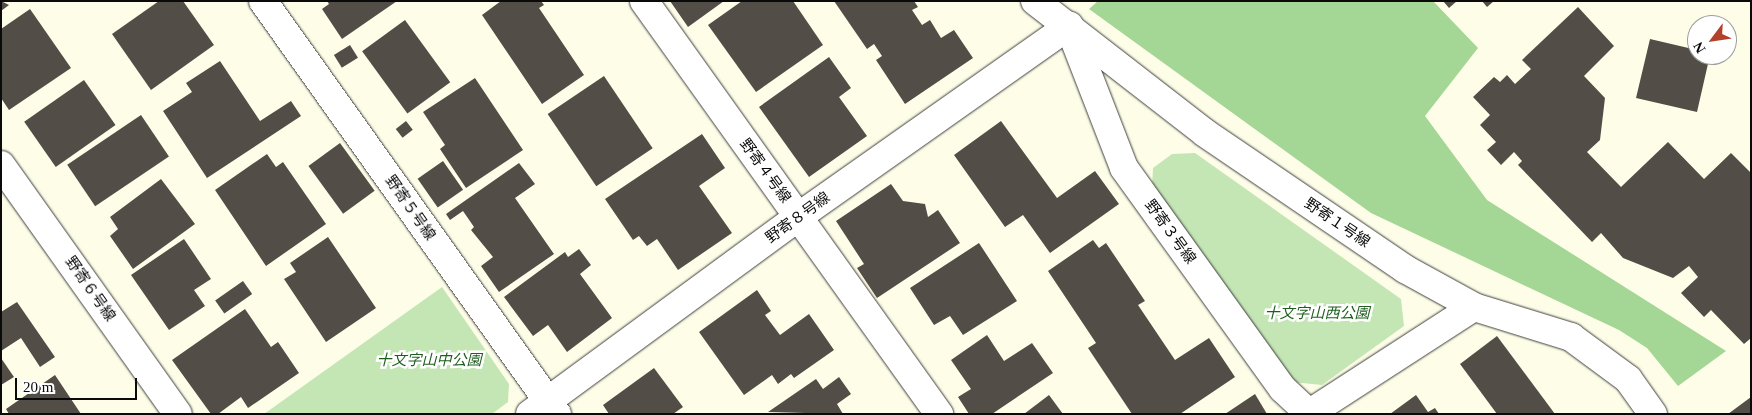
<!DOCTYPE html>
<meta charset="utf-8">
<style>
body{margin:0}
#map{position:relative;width:1752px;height:415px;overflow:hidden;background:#fefee8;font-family:"Times New Roman","Noto Sans JP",serif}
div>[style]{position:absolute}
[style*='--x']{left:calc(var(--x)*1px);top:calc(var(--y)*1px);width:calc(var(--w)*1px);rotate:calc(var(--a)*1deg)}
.green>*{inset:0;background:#c4e6b5}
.forest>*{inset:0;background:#a4d695}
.building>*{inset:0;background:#524e47;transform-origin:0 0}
.roads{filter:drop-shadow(0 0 1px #3d3d3d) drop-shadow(0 0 1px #3d3d3d)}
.minor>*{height:28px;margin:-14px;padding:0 14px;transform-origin:14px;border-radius:14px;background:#fff}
span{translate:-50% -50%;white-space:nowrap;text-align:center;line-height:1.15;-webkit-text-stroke:5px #fff;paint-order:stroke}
.street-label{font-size:15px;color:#0a0a0a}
.park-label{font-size:15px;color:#1f5e1f;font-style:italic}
.frame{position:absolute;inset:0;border:2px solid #0a0a0a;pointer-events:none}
.north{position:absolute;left:1687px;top:15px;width:50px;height:50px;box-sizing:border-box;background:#fff;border:1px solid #9d9d9d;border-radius:50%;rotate:239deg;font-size:14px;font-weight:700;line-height:20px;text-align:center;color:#0a0a0a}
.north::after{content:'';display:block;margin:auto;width:18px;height:22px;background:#b3402a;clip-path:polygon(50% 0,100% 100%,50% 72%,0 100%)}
.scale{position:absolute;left:15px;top:378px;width:122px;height:22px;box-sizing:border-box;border:2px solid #0a0a0a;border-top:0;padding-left:6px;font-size:15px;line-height:18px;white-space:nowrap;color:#0a0a0a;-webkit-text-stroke:4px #fff;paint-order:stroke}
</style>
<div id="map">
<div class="green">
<i style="clip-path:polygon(1195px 153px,1401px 299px,1404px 326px,1322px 385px,1292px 382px,1152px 189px,1153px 168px,1172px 154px)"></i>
<i style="clip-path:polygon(442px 287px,509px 384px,508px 402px,492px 414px,264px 414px)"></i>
</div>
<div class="forest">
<i style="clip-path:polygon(1098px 1px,1433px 1px,1478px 48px,1425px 116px,1487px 200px,1726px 351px,1678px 386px,1647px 348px,1619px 330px,1371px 213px,1089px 9px)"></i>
</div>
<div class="building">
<i style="clip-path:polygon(1px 1px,9px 5px,1px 11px)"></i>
<i style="clip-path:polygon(159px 1px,183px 1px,214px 45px,151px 90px,112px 34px)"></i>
<i style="clip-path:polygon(327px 1px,397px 1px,342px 39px,322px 9px,329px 4px)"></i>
<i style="clip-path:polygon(501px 1px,541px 1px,544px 5px,539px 8px,584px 75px,542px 104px,482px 15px)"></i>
<i style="clip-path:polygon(670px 1px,724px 1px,688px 27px)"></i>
<i style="clip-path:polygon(742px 1px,793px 1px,823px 45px,756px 92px,708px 25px)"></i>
<i style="clip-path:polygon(834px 1px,914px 1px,918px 7px,912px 10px,922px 25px,930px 20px,941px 38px,954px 30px,973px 58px,905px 104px,876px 60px,882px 56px,874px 44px,867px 49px)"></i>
<i style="clip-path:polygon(1443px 1px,1457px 1px,1449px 8px)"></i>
<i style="clip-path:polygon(1482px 1px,1494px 1px,1487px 7px)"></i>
<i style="clip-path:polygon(1578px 7px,1614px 46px,1584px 76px,1605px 98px,1600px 140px,1587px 152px,1621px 187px,1668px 142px,1704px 179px,1731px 153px,1751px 173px,1751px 338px,1744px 344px,1711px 310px,1704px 317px,1681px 293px,1698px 277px,1689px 266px,1673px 278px,1623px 258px,1601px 233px,1592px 242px,1518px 165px,1522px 161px,1514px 152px,1501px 165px,1487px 150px,1496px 142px,1480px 125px,1490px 115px,1473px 97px,1494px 77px,1500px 82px,1507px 75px,1515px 84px,1531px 69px,1522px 60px)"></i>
<i style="clip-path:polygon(30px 9px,71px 68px,9px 110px,1px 98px,1px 29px)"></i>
<i style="left:405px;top:20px;width:77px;height:53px;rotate:54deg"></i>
<i style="clip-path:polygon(1650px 39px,1697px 50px,1697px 55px,1710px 55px,1697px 112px,1636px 98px)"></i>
<i style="left:350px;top:45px;width:15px;height:19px;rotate:58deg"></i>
<i style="clip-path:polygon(829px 57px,851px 88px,839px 97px,867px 136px,809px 177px,759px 107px)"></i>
<i style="clip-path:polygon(220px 61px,260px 121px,291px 101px,301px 116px,207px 178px,163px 111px,192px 92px,186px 83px)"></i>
<i style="left:604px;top:76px;width:87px;height:68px;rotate:56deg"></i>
<i style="clip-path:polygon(475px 78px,523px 150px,466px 188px,440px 149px,445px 145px,423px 112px)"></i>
<i style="left:84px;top:80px;width:55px;height:73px;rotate:55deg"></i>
<i style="left:141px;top:115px;width:50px;height:89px;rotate:56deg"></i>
<i style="left:406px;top:121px;width:11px;height:13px;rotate:52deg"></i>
<i style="clip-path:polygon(1001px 121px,1057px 198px,1095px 171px,1119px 204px,1050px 253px,1023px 215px,1005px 227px,954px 155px)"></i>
<i style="clip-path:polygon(702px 134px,725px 168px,699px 186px,732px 233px,678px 270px,657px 239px,647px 246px,639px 236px,633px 240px,605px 199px)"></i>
<i style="left:340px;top:143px;width:59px;height:39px;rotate:54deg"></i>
<i style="clip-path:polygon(267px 154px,276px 167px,283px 162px,326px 224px,266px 266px,215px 190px)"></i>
<i style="left:443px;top:161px;width:35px;height:31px;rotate:55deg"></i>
<i style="clip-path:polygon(519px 163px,535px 184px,515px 198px,554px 254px,499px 292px,481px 266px,493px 257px,471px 230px,474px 227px,463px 211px,450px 220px,446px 214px)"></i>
<i style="clip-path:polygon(161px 179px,195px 224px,133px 269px,110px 236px,118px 229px,110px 217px)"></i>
<i style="clip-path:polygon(891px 184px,903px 201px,925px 204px,928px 217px,938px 210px,960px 243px,877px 298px,857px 268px,864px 264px,836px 221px)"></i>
<i style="clip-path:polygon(328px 237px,376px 308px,326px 342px,284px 279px,296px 272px,290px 263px)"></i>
<i style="clip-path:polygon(184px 239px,211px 279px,194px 290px,205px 306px,169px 330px,131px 275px)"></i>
<i style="clip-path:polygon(1093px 240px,1099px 248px,1106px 243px,1145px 301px,1138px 305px,1175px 360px,1209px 338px,1235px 377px,1180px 414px,1132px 414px,1088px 348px,1096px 343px,1048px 271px)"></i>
<i style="clip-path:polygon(979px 243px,1017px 301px,963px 335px,950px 316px,934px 325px,910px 288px)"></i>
<i style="clip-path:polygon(579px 249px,591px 265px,580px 274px,612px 318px,567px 352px,548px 325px,533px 336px,504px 297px,565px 252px,568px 257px)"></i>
<i style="left:243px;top:281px;width:16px;height:34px;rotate:55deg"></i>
<i style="clip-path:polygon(757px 290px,771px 311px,765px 315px,780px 335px,809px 314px,834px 350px,794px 378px,791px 374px,778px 384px,772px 375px,744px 395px,699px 332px)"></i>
<i style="clip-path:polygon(17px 302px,55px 357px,40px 367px,21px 338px,1px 351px,1px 312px)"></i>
<i style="clip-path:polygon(245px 309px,271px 347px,278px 342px,299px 373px,248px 408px,241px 397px,218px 414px,211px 414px,172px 360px)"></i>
<i style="clip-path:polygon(987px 335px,1004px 361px,1032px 343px,1053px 373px,992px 414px,969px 414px,958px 397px,971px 389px,951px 360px)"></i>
<i style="clip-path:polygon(1497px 336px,1555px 414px,1497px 414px,1460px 364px)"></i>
<i style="clip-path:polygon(1px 358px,14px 377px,1px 385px)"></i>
<i style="clip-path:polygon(654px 368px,683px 407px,673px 414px,609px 414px,603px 405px)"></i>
<i style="clip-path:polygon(55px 375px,81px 414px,9px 414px,6px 409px)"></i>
<i style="clip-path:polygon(839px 377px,851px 394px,837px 404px,843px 414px,768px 412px,816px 379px,823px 389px)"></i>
<i style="clip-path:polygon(1255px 394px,1267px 414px,1225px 414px)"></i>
<i style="clip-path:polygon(1049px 395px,1063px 414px,1024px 414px)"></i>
<i style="clip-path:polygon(1416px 395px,1428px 412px,1435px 408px,1439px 414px,1390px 414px)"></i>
<i style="clip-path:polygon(1751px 397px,1751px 414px,1728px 414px)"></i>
</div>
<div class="roads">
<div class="minor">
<i style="--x:263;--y:1;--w:507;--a:54.55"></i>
<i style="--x:644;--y:1;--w:508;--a:54.46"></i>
<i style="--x:1035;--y:1;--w:215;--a:37.8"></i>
<i style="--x:1205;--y:133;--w:242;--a:34.2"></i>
<i style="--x:1405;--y:269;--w:79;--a:28.8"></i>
<i style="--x:1474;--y:307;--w:102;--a:17.2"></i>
<i style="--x:1571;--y:337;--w:71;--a:36.4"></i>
<i style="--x:1628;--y:379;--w:43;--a:54.5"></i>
<i style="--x:1;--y:165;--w:305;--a:54.6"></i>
<i style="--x:1310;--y:413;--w:195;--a:-32.9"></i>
<i style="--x:530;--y:414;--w:333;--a:-36.3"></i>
<i style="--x:798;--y:217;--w:332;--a:-35.2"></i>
<i style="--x:1069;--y:26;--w:152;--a:68.8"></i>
<i style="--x:1124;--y:168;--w:272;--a:54.3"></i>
<i style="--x:1283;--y:389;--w:37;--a:43"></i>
</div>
</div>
<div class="street-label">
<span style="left:765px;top:171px;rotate:54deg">野寄４号線</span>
<span style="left:410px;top:208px;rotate:55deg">野寄５号線</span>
<span style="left:798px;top:218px;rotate:-36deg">野寄８号線</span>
<span style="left:1337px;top:223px;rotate:34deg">野寄１号線</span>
<span style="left:1170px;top:232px;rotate:54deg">野寄３号線</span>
<span style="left:90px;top:289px;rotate:55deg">野寄６号線</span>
</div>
<div class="park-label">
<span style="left:1317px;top:314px">十文字山西公園</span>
<span style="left:429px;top:361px">十文字山中公園</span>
</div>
<div class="frame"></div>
<div class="north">N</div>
<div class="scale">20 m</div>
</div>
